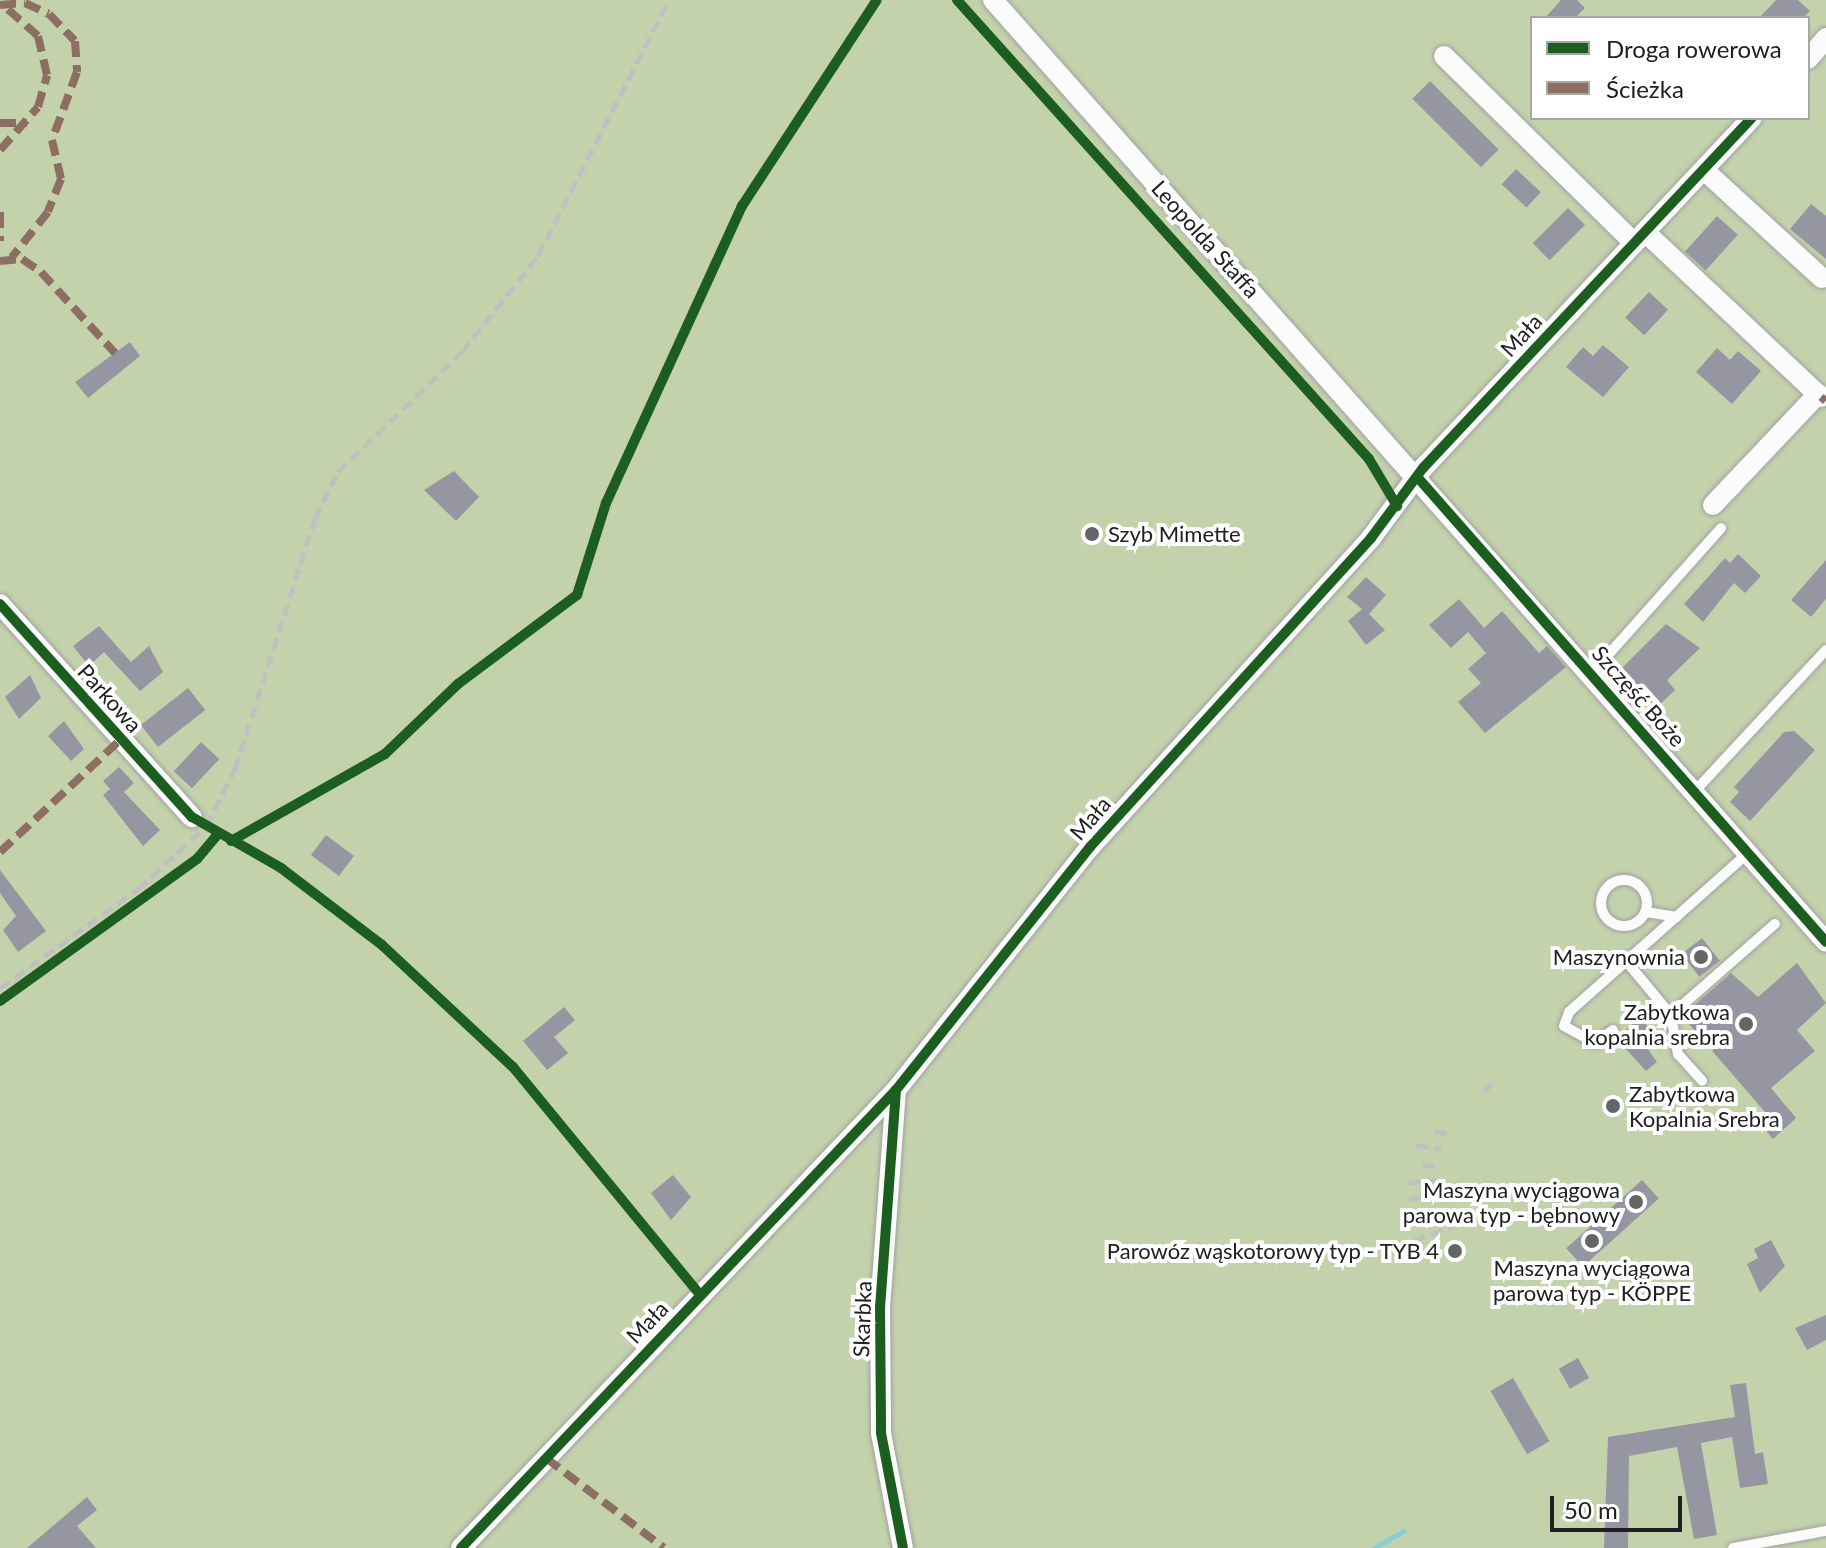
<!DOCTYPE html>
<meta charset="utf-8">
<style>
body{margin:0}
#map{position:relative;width:1826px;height:1548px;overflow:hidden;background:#e5e5e6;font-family:Lato,sans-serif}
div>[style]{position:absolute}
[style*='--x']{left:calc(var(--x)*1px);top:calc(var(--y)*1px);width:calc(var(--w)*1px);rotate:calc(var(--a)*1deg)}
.green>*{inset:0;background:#c4d2ac}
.stream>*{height:5px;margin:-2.5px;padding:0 2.5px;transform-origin:2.5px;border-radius:2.5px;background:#86cedc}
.building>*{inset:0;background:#9696a2;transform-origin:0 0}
.roads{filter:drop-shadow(0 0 2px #a1a1a2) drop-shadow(0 0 2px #a1a1a2)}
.service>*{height:10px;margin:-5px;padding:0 5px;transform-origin:5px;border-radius:5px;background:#fbfbfb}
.service>.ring{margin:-5px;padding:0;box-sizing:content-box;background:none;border:10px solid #fbfbfb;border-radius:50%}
.minor>*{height:20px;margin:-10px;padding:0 10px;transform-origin:10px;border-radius:10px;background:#fbfbfb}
.rail>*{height:5px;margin-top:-2.5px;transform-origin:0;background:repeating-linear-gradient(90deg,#c0c0c1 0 12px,transparent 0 18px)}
.quiet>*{height:8px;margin-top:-4px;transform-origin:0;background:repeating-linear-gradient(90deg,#8d6e63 0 16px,transparent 0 24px)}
.cycleway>*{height:10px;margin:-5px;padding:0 5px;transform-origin:5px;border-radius:5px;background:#1b5e20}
.dots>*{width:22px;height:22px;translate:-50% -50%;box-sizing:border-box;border:4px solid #fff;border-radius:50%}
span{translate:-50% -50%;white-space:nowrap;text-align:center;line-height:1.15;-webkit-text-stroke:8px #fff;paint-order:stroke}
.street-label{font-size:22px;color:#202021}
.poi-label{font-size:22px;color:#202021}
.left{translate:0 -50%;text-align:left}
.right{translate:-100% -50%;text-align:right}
.legend{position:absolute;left:1530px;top:16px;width:280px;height:104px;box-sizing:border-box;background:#fff;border:2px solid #a6a6a6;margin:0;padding:10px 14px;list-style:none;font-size:24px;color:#202021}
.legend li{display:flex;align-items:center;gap:16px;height:40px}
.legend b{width:40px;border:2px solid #a6a6a6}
.scale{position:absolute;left:1550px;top:1496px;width:132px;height:36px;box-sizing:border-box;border:4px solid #202021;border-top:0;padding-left:10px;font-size:24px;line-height:28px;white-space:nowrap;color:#202021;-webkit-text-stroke:6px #fff;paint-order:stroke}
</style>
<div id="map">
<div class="green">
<i style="clip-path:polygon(evenodd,0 0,1826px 0,1826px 1548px,0 1548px,0 0,1532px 18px,1808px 18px,1808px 118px,1532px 118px,1532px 18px)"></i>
</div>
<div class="stream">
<i style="--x:1374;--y:1548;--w:34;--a:-30"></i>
</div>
<div class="building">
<i style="clip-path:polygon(1561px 0,1577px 0,1585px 8px,1575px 18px,1545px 18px)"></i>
<i style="clip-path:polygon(1776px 0,1798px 0,1810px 11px,1803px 18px,1759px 18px)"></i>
<i style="left:1430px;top:81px;width:97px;height:25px;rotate:45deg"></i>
<i style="left:1516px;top:169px;width:34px;height:21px;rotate:43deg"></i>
<i style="clip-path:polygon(1811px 204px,1826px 216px,1826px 259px,1790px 229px)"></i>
<i style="left:1568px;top:208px;width:24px;height:50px;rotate:45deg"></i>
<i style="left:1717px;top:216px;width:28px;height:48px;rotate:42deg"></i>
<i style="left:1649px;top:292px;width:26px;height:35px;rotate:43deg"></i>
<i style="clip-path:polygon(130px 342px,140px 356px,88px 398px,75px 382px)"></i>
<i style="clip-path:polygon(1603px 345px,1629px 367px,1603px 397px,1566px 367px,1583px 347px,1593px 356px)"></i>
<i style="clip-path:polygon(1717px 348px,1730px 360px,1738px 351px,1761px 371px,1732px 404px,1696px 372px)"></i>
<i style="clip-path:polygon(454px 471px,479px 497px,456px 521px,424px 490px)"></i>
<i style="clip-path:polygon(1738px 554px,1761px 576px,1745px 593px,1734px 583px,1703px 622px,1684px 604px,1725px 558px,1730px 563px)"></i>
<i style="clip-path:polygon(1826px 560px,1826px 599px,1811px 617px,1791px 600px)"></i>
<i style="clip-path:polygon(1366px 577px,1386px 595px,1369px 614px,1385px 630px,1366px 645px,1348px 621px,1362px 609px,1347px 597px)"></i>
<i style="clip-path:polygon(1459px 599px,1484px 628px,1502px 611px,1539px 653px,1547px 646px,1566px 667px,1485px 733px,1458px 702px,1481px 683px,1468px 669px,1486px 653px,1468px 632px,1451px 648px,1429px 625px)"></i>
<i style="clip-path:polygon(1666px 624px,1700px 648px,1667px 680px,1675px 690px,1656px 708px,1621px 669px)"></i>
<i style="clip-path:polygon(99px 626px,131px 662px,149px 646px,163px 672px,140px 691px,104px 652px,89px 666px,73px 646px)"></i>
<i style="clip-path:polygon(30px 675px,41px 698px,19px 719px,5px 697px)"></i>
<i style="left:188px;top:688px;width:28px;height:60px;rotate:52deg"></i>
<i style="clip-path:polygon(64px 721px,84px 749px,71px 761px,48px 736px)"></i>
<i style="clip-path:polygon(1794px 731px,1815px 750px,1750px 821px,1730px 802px,1739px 792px,1734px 787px,1784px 732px)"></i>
<i style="left:201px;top:742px;width:25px;height:40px;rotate:43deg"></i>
<i style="clip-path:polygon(119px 767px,134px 783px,124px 792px,160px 830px,143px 846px,103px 795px,110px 789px,103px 781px)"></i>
<i style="left:326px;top:835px;width:35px;height:25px;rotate:37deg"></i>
<i style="clip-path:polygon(0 870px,46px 931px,18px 952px,3px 930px,16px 916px,0 893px)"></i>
<i style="left:1702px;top:938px;width:29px;height:26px;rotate:52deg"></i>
<i style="clip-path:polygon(1797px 963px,1826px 1003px,1797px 1030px,1815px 1051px,1771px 1088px,1796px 1118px,1773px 1139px,1757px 1120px,1765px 1112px,1682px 1016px,1731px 973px,1758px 997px)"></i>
<i style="clip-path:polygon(564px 1007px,575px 1020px,554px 1037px,568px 1053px,547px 1070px,523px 1041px)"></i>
<i style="clip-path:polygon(1640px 1018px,1659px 1039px,1648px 1049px,1657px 1062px,1646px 1071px,1616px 1038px)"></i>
<i style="clip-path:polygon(673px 1175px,691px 1197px,671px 1220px,651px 1193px)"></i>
<i style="left:1642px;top:1180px;width:25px;height:102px;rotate:48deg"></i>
<i style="clip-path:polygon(1771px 1240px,1785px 1266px,1760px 1293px,1747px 1264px,1758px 1258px,1754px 1249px)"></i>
<i style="clip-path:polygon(1826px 1315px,1826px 1340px,1807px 1350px,1795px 1328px)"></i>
<i style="left:1578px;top:1358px;width:23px;height:22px;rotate:61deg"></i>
<i style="left:1513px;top:1378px;width:73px;height:26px;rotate:60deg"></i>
<i style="clip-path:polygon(1746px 1383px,1755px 1454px,1763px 1452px,1768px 1484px,1740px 1488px,1732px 1437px,1701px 1443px,1717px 1535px,1694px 1539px,1677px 1447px,1629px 1456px,1628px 1548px,1604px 1548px,1608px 1437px,1735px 1417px,1730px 1385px)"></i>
<i style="clip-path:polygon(87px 1497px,97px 1510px,77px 1526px,96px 1548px,27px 1548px)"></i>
</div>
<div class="roads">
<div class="service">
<i style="--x:1592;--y:673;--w:194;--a:-48.3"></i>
<i style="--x:1696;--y:790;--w:191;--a:-47.1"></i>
<i class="ring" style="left:1601px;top:880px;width:36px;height:36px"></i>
<i style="--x:1646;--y:912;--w:31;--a:9"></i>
<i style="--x:1627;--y:962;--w:69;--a:50.3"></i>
<i style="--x:1671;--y:1015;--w:40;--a:80"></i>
<i style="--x:1678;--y:1054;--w:36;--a:48"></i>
<i style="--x:1671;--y:1015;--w:138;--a:-41.2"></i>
<i style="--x:1613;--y:1030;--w:22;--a:144"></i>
<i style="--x:1595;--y:1043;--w:35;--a:-151"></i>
<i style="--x:1564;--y:1026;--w:15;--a:-70"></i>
<i style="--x:1569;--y:1012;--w:239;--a:-41.6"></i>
<i style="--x:1733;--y:1548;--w:95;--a:-10.4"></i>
</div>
<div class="minor">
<i style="--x:993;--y:0;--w:1257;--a:48.51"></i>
<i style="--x:1444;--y:56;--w:267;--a:44.5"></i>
<i style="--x:1808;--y:59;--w:28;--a:-49"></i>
<i style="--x:1704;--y:170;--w:160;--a:42.5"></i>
<i style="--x:1645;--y:232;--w:241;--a:43.2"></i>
<i style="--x:1713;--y:505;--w:153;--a:-46.6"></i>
<i style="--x:0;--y:604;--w:287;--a:48"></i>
<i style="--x:896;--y:1090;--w:218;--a:94.2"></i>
<i style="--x:880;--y:1307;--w:126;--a:89.5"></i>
<i style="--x:881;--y:1433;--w:117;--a:79.2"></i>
<i style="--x:461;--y:1548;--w:632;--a:-46.48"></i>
<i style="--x:896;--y:1090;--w:311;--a:-51.4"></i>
<i style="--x:1090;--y:847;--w:418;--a:-47.7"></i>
<i style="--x:1371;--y:538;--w:87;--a:-53.4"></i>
<i style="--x:1423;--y:468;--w:480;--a:-46.8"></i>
</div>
</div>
<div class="rail">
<i style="--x:0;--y:988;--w:170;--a:-35.7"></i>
<i style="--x:138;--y:889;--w:93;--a:-42.8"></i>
<i style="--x:206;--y:826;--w:64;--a:-63"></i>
<i style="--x:235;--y:769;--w:263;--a:-72.3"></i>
<i style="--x:315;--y:518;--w:51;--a:-63.4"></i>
<i style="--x:338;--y:472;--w:173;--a:-44.1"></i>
<i style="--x:462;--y:352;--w:122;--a:-51.6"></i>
<i style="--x:538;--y:256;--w:288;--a:-62.9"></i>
<i style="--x:1484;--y:1090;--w:10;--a:-37"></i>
<i style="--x:1435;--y:1131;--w:16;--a:14"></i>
<i style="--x:1416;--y:1145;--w:26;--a:9"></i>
<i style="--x:1423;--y:1165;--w:13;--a:4"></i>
<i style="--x:1408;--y:1183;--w:29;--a:-6"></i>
<i style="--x:1409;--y:1199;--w:30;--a:-9"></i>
<i style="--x:1421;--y:1213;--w:20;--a:-11"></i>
<i style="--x:1414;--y:1240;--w:40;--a:-18.9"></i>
<i style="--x:1445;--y:1256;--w:22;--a:-24"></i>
</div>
<div class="quiet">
<i style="--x:0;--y:5;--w:25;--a:-5"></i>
<i style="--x:25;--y:3;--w:26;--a:25"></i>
<i style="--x:49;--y:14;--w:37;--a:46"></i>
<i style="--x:75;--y:41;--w:31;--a:86"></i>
<i style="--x:77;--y:72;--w:72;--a:110.2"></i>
<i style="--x:52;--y:140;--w:40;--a:77"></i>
<i style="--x:61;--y:179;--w:35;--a:112"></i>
<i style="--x:48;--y:212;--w:58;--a:128.7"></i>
<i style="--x:0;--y:123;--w:27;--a:0"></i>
<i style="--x:0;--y:150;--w:57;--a:-48.5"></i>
<i style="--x:38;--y:107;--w:33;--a:-74"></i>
<i style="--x:47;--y:75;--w:40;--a:-103"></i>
<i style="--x:38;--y:36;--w:48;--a:-138.4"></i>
<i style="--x:0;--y:212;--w:29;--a:90"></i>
<i style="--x:0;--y:261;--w:22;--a:-5"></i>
<i style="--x:22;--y:259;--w:23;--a:34"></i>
<i style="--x:41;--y:272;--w:110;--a:47.6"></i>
<i style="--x:1821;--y:397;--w:6;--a:39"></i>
<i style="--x:0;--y:852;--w:164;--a:-43"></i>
<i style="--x:546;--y:1458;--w:148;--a:37.3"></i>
</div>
<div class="cycleway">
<i style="--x:957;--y:0;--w:617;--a:48.09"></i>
<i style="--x:1369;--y:459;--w:55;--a:59.2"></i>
<i style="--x:1419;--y:479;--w:616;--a:48.68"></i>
<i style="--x:0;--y:604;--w:287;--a:48"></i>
<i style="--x:192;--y:817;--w:103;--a:29.8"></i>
<i style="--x:281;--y:868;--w:127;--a:37.3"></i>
<i style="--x:382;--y:945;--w:179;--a:43"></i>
<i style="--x:513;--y:1067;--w:295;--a:50.6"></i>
<i style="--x:231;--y:841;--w:177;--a:-29.5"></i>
<i style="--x:385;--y:754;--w:101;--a:-43.8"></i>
<i style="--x:458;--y:684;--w:149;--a:-36.8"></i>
<i style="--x:577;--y:595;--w:96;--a:-72.5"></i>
<i style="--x:606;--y:503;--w:327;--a:-65.4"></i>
<i style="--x:742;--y:206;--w:246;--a:-56.8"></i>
<i style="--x:0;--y:1001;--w:243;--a:-35.8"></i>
<i style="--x:197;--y:859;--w:33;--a:-50"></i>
<i style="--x:896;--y:1090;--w:218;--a:94.2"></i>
<i style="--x:880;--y:1307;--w:126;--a:89.5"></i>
<i style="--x:881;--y:1433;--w:117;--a:79.2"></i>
<i style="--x:461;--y:1548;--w:632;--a:-46.48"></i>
<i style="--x:896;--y:1090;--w:311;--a:-51.4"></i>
<i style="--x:1090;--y:847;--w:418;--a:-47.7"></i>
<i style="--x:1371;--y:538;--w:87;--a:-53.4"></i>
<i style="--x:1423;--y:468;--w:480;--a:-46.8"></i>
</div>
<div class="dots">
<i style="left:1092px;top:534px;background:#656566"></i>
<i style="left:1701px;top:957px;background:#656566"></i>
<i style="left:1746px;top:1024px;background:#656566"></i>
<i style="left:1613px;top:1106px;background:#656566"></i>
<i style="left:1636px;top:1202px;background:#656566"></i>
<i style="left:1592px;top:1241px;background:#656566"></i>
<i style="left:1455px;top:1251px;background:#656566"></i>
</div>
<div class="street-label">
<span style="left:1206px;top:239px;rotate:48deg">Leopolda Staffa</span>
<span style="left:1521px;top:335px;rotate:-47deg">Mała</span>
<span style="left:1639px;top:696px;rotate:48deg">Szczęść Boże</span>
<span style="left:110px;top:698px;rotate:48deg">Parkowa</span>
<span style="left:1090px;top:818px;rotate:-49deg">Mała</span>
<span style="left:862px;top:1319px;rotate:-88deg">Skarbka</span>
<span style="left:647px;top:1322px;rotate:-46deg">Mała</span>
</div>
<div class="poi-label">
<span class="left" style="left:1108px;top:534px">Szyb Mimette</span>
<span class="right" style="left:1685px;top:957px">Maszynownia</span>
<span class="right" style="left:1730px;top:1024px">Zabytkowa<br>kopalnia srebra</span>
<span class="left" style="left:1629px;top:1106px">Zabytkowa<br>Kopalnia Srebra</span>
<span class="right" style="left:1620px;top:1202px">Maszyna wyciągowa<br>parowa typ - bębnowy</span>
<span class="right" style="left:1439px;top:1251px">Parowóz wąskotorowy typ - TYB 4</span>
<span style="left:1592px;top:1280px">Maszyna wyciągowa<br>parowa typ - KÖPPE</span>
</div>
<ul class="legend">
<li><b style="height:10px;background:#1b5e20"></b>Droga rowerowa</li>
<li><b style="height:10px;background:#8d6e63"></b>Ścieżka</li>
</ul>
<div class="scale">50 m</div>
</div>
